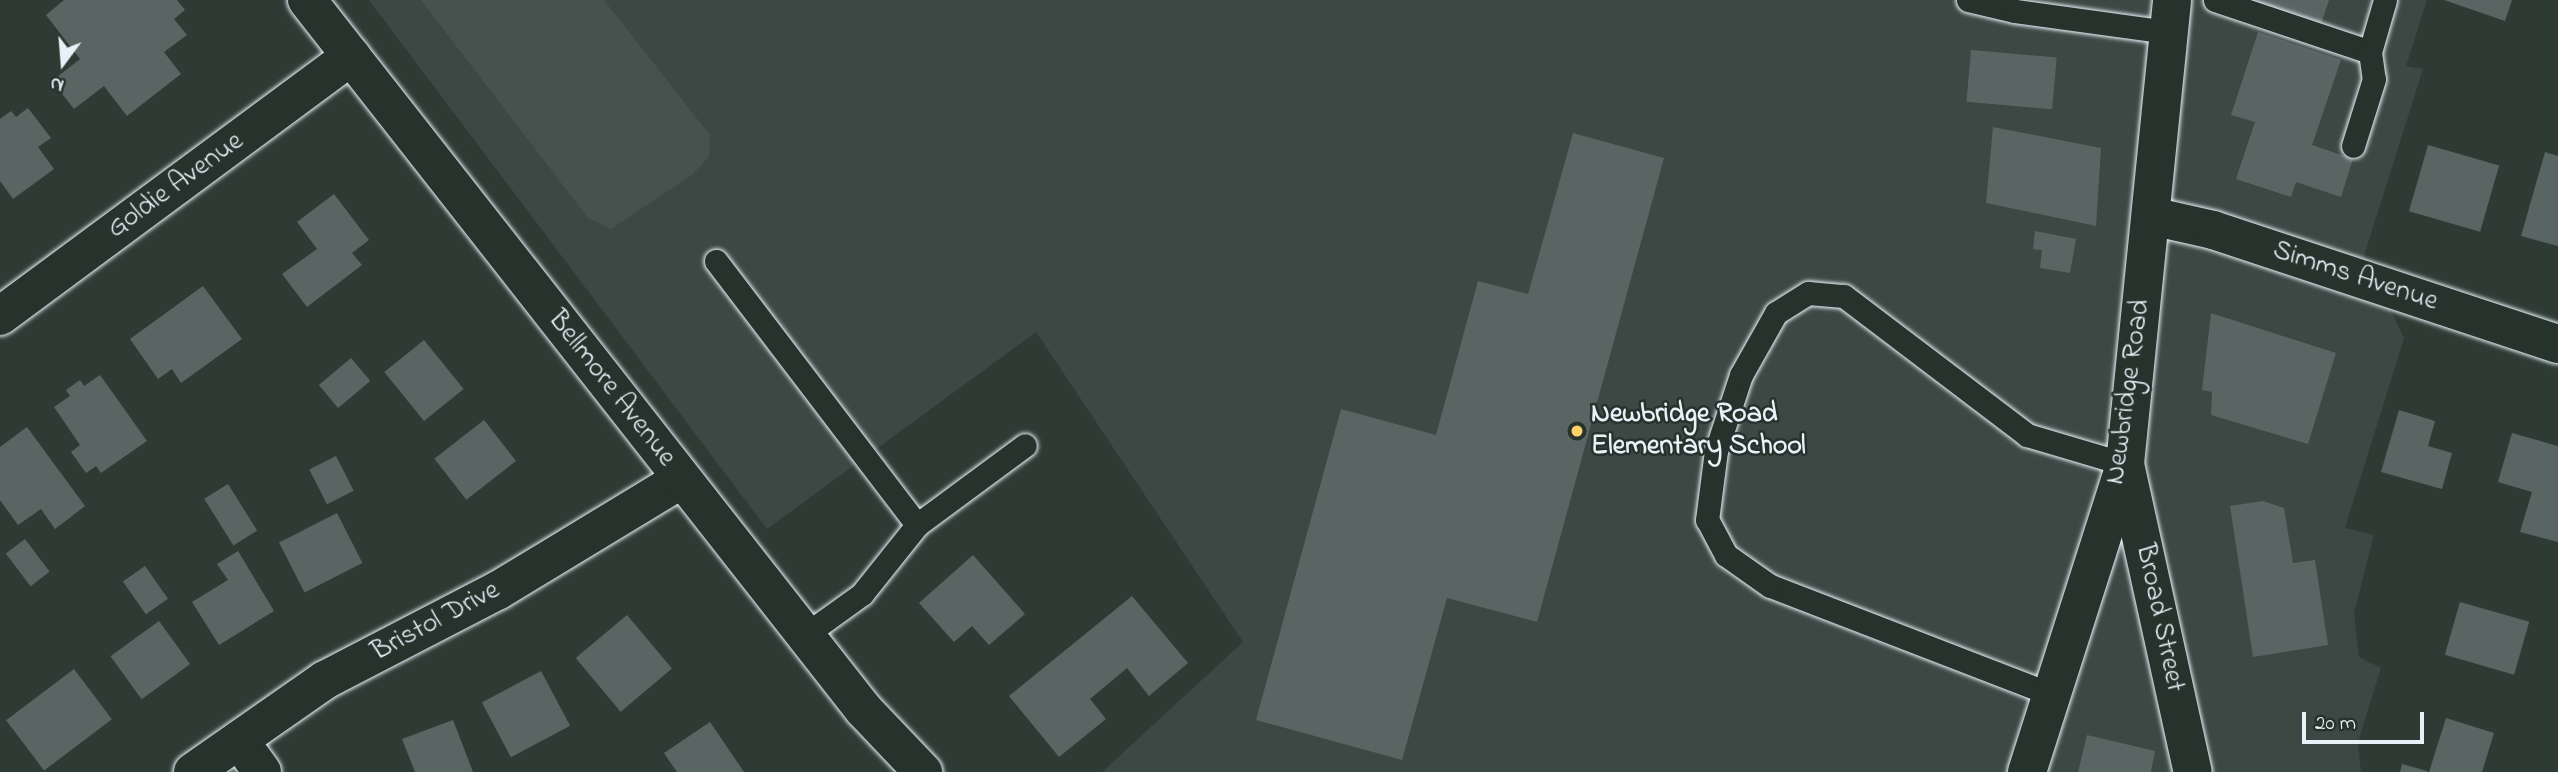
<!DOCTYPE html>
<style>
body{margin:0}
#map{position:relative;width:2558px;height:772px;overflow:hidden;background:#2e3b35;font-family:"Indie Flower",sans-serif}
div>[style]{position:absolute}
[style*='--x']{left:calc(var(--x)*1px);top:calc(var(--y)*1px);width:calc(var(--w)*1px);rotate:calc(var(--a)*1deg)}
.built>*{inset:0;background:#3b4843}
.green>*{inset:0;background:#45524e}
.building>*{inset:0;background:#596563;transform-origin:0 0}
.roads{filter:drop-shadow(0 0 2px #e8f1f8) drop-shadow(0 0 2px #e8f1f8)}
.lane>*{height:23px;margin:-11.5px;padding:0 11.5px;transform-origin:11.5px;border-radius:11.5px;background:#26332d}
.street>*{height:38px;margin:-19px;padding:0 19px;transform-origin:19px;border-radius:19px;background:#26332d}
.secondary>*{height:38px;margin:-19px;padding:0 19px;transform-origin:19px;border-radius:19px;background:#26332d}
.primary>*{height:38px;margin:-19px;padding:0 19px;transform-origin:19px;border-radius:19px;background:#26332d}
.dots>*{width:19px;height:19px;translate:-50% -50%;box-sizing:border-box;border:4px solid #26332d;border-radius:50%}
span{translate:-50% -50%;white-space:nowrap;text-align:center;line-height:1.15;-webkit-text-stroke:5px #26332d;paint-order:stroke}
.street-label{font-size:28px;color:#e8f1f8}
.poi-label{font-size:28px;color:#e8f1f8;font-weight:700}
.left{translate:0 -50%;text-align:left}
.north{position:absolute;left:28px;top:28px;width:70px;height:70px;-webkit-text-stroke:5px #26332d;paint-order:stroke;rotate:196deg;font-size:19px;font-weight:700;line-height:28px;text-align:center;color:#e8f1f8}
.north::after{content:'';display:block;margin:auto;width:24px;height:32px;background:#e8f1f8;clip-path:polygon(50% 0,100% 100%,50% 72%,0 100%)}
.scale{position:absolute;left:2302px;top:712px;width:122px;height:32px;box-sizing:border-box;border:4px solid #e8f1f8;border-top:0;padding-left:9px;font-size:21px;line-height:24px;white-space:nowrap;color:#e8f1f8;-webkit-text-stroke:5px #26332d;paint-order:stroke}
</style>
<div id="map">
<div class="built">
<i style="clip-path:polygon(369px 0,2427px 0,2406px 66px,2423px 69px,2364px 256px,2404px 338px,2345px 528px,2374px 535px,2354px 613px,2359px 657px,2381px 668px,2358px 742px,2361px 772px,1102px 772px,1243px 642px,1036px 332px,767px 529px)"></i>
</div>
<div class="green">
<i style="clip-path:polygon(421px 0,604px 0,710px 135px,709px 157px,692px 175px,611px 229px,588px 218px)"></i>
</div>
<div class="building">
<i style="clip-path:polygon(64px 0,177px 0,185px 10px,174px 19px,187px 35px,164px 52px,181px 74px,127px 116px,104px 86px,74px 109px,52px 81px,80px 59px,46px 15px)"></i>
<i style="clip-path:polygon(2246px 0,2329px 0,2321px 24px)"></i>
<i style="clip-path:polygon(2444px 0,2512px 0,2505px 21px)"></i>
<i style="clip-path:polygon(2258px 32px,2341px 60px,2312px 145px,2353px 159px,2341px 197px,2296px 182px,2291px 197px,2236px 179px,2255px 122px,2231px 115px)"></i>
<i style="left:1971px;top:50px;width:86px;height:52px;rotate:5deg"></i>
<i style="clip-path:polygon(28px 108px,51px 138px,38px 147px,54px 169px,13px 199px,0 181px,0 119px,11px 111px,16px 117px)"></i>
<i style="clip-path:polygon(1993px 127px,2101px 148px,2096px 226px,1986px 203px)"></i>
<i style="clip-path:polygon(1573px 133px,1664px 158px,1537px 622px,1447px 598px,1402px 760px,1256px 720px,1341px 409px,1436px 435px,1478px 281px,1528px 294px)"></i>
<i style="left:2428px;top:145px;width:74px;height:69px;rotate:16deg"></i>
<i style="clip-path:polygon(2545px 152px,2558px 156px,2558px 246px,2521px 236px)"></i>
<i style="clip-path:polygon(334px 194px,369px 240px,352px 253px,362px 265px,307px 307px,282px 274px,317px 249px,297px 222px)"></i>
<i style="clip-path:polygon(2035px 231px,2076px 239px,2070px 273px,2040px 268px,2042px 250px,2033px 249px)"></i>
<i style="clip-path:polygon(203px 286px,242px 339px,181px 383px,172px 369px,158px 379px,130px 339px)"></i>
<i style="clip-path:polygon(2211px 313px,2336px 353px,2308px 444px,2211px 415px,2212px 392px,2202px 390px)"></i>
<i style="left:424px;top:340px;width:63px;height:51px;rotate:51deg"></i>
<i style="left:351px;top:358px;width:30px;height:42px;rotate:50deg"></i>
<i style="clip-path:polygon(100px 375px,147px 441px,101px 473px,96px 466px,86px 473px,71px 452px,80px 445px,54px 407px,70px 396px,66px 390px,80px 380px,84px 386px)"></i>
<i style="clip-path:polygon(2399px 410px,2435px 421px,2428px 446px,2452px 453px,2442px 489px,2381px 472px)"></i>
<i style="left:484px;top:420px;width:52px;height:63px;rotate:52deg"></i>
<i style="clip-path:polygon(27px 427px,85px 506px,55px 529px,41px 509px,18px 525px,0 500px,0 447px)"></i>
<i style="clip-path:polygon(2512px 433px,2558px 446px,2558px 542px,2520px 532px,2532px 492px,2498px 482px)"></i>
<i style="left:336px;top:456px;width:39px;height:30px;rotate:63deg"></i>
<i style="left:228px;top:484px;width:55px;height:28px;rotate:58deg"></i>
<i style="clip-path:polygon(2263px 501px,2284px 508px,2293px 563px,2315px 560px,2328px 645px,2253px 657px,2230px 506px)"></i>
<i style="left:337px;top:513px;width:56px;height:65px;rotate:63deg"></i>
<i style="left:25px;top:539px;width:41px;height:24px;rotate:53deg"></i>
<i style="clip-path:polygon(238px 551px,274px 611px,219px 645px,192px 602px,228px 580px,217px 564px)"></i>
<i style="clip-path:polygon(973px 555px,1025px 614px,989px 645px,972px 626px,954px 642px,919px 603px)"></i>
<i style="left:145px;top:566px;width:40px;height:27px;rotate:55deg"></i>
<i style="clip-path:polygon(1132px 596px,1188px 663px,1149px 696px,1127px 668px,1090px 699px,1106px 719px,1059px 757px,1009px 696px)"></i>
<i style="left:2460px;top:602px;width:72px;height:55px;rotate:16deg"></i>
<i style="left:627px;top:615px;width:70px;height:67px;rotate:50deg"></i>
<i style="left:159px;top:621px;width:53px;height:60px;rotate:54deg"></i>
<i style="left:74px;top:669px;width:63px;height:85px;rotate:53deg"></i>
<i style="left:541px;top:671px;width:62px;height:67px;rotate:62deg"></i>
<i style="clip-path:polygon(2446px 718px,2494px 733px,2482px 772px,2429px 772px)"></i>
<i style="clip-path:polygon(453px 720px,473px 772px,415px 772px,402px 739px)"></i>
<i style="clip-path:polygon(710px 722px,744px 772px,677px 772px,664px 753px)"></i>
<i style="clip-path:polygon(2087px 735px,2155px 751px,2151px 772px,2078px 772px)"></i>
<i style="clip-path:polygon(2402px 764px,2427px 771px,2427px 772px,2400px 772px)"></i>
</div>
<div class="roads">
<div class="lane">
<i style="--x:1968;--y:0;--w:48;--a:13.2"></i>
<i style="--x:2015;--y:11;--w:155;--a:7.8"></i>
<i style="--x:2215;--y:0;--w:163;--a:18.5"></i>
<i style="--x:2370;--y:52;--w:27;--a:82"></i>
<i style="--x:2374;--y:79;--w:70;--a:107.4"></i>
<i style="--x:2370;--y:52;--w:54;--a:-73.9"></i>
<i style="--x:716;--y:261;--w:332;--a:52.7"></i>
<i style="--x:917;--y:525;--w:88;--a:128.6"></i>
<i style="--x:862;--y:594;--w:70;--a:144.3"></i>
<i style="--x:917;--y:525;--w:134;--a:-36.5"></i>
<i style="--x:2053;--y:695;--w:303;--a:-158.9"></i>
<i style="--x:1770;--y:586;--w:54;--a:-144.8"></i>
<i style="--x:1726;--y:555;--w:40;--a:-118"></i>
<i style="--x:1707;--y:520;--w:70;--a:-82.6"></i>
<i style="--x:1716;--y:451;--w:80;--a:-71.8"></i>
<i style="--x:1741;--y:375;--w:71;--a:-60.6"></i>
<i style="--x:1776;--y:313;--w:38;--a:-32"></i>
<i style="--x:1808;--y:293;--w:36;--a:5"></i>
<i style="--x:1844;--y:296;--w:230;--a:37.2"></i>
<i style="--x:2027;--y:435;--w:102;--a:16.5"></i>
</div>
<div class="street">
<i style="--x:2151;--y:216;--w:64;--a:12.7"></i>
<i style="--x:2213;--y:230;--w:363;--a:18.3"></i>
<i style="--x:0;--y:316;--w:437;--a:-36.5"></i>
<i style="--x:239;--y:740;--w:39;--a:54"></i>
<i style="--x:193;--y:772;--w:161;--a:-34.9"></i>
<i style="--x:325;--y:680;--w:194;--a:-27.4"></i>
<i style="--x:497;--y:591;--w:216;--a:-31.2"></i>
</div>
<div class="secondary">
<i style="--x:307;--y:0;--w:902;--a:51.89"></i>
<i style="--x:864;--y:710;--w:86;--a:46.4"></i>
<i style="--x:2125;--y:464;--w:315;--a:77.6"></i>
</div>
<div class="primary">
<i style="--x:2027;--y:772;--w:323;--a:-72.3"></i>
<i style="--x:2125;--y:464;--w:466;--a:-84.2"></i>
</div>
</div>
<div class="dots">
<i style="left:1577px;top:431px;background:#ffd166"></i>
</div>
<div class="street-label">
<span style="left:176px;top:186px;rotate:-36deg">Goldie Avenue</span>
<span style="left:2355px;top:277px;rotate:18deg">Simms Avenue</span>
<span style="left:611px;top:389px;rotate:52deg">Bellmore Avenue</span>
<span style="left:2129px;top:392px;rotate:-82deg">Newbridge Road</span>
<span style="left:2159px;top:618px;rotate:78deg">Broad Street</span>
<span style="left:436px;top:622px;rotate:-28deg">Bristol Drive</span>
</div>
<div class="poi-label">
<span class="left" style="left:1591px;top:431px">Newbridge Road<br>Elementary School</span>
</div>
<div class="north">N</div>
<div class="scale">20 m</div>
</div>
